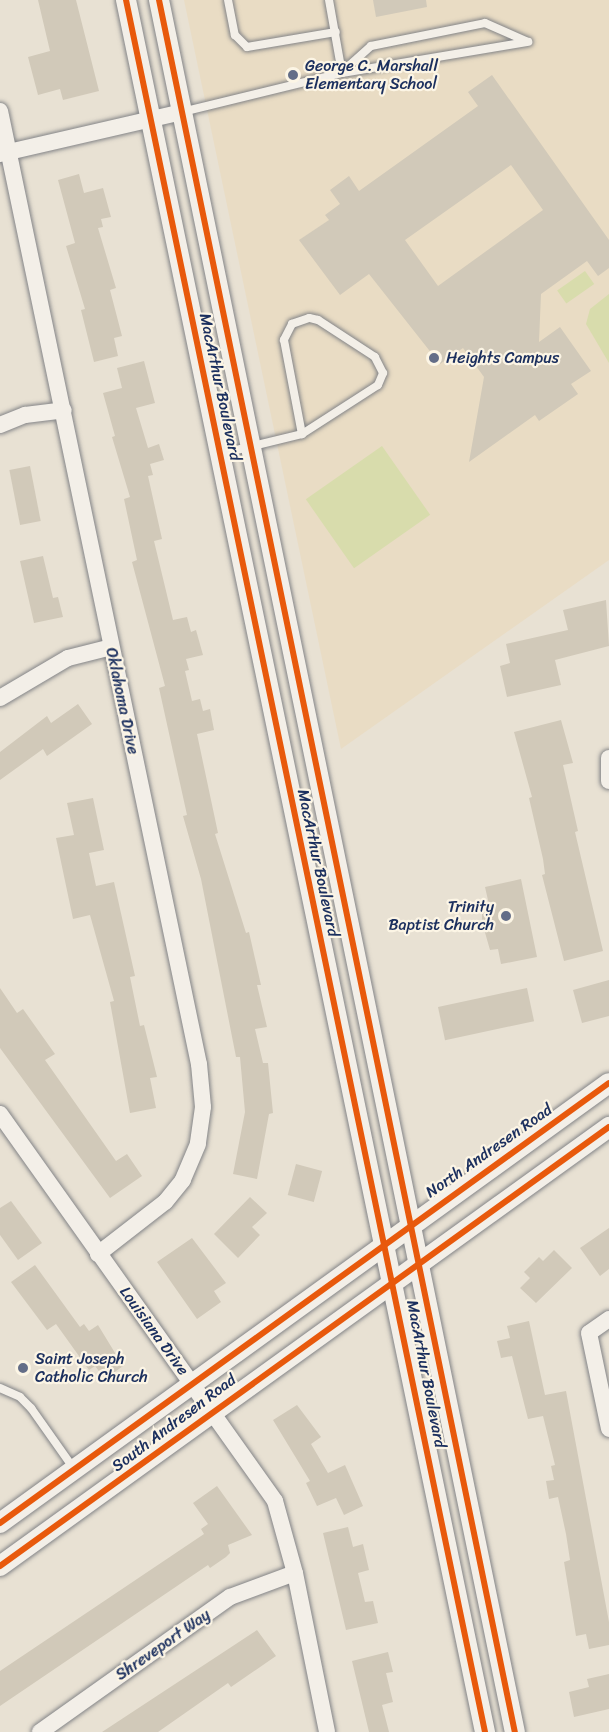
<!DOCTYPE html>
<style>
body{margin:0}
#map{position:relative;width:609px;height:1732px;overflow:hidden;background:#e8e1d3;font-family:Sriracha,sans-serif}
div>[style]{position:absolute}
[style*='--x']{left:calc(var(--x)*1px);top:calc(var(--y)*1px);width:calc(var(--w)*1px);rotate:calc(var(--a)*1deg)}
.built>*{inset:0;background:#e9dcc4}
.green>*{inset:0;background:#d8dcac;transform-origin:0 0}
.building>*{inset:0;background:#d1c9b9;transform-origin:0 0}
.roads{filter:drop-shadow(0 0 2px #838487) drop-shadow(0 0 2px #838487)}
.service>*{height:8px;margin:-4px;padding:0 4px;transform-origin:4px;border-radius:4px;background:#f3efe8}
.minor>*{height:16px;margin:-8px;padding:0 8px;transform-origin:8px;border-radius:8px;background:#f3efe8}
.tertiary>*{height:20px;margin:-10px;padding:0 10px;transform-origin:10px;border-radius:10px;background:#f3efe8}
.cycleway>*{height:6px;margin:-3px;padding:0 3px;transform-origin:3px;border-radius:3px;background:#e8590c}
.dots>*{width:16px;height:16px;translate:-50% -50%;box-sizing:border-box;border:3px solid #fcf5e5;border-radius:50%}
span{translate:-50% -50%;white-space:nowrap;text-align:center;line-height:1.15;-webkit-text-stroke:4.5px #fcf5e5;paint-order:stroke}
.poi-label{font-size:16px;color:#1b2f5e}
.left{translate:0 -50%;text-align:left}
.right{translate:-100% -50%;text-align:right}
.street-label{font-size:16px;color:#1b2f5e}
</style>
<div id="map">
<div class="built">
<i style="clip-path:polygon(184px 0,609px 0,609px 560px,341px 749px)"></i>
</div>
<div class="green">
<i style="left:585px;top:271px;width:16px;height:34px;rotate:55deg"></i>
<i style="clip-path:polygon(609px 294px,609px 363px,586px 324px,590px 309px)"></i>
<i style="left:382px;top:446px;width:84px;height:93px;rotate:55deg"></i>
</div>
<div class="building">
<i style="clip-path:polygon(38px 0,76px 0,99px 91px,63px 100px,60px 89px,38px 95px,28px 57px,50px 51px)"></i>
<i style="clip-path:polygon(373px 0,426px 0,427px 7px,376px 17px)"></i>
<i style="clip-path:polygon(evenodd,492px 75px,609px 240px,609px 268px,598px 276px,587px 261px,541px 294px,539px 342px,560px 327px,591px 371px,571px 384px,578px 394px,539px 421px,535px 415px,469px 462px,484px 377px,463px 348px,440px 364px,369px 274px,340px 295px,299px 240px,329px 220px,325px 215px,340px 204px,330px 190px,349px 176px,359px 191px,478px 106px,468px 92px,492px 75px,511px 165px,543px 210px,438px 286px,405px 240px,511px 165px)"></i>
<i style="clip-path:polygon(79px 174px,84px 193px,103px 188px,111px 217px,101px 219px,103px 227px,98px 228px,116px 288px,110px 290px,122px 336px,114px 338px,118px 356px,94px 362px,81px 310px,85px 309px,66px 246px,75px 243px,58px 180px)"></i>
<i style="clip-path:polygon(144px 361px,155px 403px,136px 408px,148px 448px,159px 444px,164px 460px,150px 464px,153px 475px,148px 476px,162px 539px,154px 541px,173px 620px,187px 617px,191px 632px,196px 630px,203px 655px,186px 659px,189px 670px,185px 671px,192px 701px,200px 699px,203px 711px,210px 709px,214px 730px,197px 734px,218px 833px,215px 834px,246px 933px,249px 932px,261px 985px,257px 985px,267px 1027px,255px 1029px,263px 1063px,268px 1063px,273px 1113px,269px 1114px,257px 1179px,233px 1174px,245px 1112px,240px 1057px,236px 1057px,201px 879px,183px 816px,187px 815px,159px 688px,165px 686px,132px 562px,137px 560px,124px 499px,130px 497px,112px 437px,115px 436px,103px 393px,122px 388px,117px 368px)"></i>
<i style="left:30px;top:466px;width:56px;height:21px;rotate:79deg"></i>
<i style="clip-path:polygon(43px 556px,53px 598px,58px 597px,63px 617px,34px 623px,20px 561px)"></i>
<i style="clip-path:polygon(606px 600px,609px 646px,555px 660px,561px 685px,507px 697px,500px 666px,510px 663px,506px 644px,568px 630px,563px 610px)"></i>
<i style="clip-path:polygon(78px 704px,92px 724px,47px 756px,43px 749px,0 780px,0 752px,47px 716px,51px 723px)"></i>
<i style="clip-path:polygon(561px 720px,573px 763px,563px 765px,578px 831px,575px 832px,603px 951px,564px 961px,542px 875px,545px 874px,543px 859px,529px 798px,532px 797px,514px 732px)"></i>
<i style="clip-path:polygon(93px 798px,104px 850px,89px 853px,96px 886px,114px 882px,135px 976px,130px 977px,140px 1026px,144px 1025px,157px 1077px,150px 1078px,156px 1108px,130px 1113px,110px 1002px,114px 1001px,90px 915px,73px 919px,56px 838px,74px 835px,67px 803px)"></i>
<i style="clip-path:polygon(521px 879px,537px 957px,501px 964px,498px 949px,490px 950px,482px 922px,482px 911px,490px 909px,485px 887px)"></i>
<i style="clip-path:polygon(609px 980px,609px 1016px,582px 1023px,573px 990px)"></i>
<i style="clip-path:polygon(0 988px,17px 1013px,23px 1009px,55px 1054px,45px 1060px,116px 1161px,127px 1154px,142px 1176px,110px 1198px,0 1048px)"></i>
<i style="left:527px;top:988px;width:34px;height:91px;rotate:78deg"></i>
<i style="left:296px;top:1164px;width:27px;height:32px;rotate:15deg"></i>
<i style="clip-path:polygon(250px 1197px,267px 1213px,252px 1227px,260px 1235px,238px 1258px,214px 1234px)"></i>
<i style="clip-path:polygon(11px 1201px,42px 1243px,18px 1260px,0 1235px,0 1208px)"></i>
<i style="clip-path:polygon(609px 1228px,609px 1269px,600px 1276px,580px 1248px)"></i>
<i style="clip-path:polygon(192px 1238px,226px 1283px,214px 1291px,221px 1302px,197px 1319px,157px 1262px)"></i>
<i style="clip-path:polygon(554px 1250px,572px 1268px,536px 1303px,520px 1288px,530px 1278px,524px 1272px,539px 1257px,543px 1261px)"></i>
<i style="clip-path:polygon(35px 1265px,80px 1327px,84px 1324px,89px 1331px,98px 1325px,123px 1366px,105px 1379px,95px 1366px,89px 1370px,56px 1324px,47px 1330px,11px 1282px)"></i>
<i style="clip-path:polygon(529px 1321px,545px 1395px,566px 1391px,609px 1622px,609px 1645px,589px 1649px,586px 1634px,576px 1636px,564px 1562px,570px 1560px,566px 1534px,558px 1497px,549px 1499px,546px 1481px,554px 1480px,551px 1466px,555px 1465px,543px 1416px,528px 1419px,512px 1356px,501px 1358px,497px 1341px,510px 1338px,507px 1326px)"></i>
<i style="clip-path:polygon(297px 1405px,321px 1437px,311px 1444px,328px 1473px,345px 1465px,363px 1506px,344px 1515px,336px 1498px,317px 1506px,306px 1483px,310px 1481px,273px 1420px)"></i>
<i style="clip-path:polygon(217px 1486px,252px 1535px,228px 1545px,230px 1553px,226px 1557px,210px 1568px,208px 1565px,0 1706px,0 1671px,204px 1534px,201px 1529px,208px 1524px,193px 1503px)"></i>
<i style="clip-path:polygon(348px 1527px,353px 1547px,363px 1544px,369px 1570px,358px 1573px,365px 1602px,373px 1601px,378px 1623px,346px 1630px,323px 1533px)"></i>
<i style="clip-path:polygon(257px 1630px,276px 1656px,231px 1687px,228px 1683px,158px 1732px,102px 1732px)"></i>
<i style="clip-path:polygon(388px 1652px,393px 1672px,386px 1673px,393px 1702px,382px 1705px,389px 1732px,369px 1732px,352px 1661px)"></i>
<i style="clip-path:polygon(609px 1674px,609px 1709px,574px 1717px,569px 1692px,589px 1687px,587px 1679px)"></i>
</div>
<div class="roads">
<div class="service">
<i style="--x:228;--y:0;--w:36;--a:79"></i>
<i style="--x:235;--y:35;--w:17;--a:45"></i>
<i style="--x:247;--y:47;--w:90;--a:-9.6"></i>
<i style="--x:329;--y:0;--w:74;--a:79.9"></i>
<i style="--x:342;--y:72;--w:39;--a:-42"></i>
<i style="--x:371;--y:46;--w:116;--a:-11.4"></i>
<i style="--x:485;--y:23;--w:45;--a:23.7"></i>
<i style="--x:182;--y:112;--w:165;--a:-13.7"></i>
<i style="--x:342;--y:73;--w:189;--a:-9.5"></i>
<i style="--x:220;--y:454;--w:84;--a:-13.7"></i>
<i style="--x:302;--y:434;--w:90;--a:-32.8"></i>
<i style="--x:378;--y:385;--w:13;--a:-67"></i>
<i style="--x:383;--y:373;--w:18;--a:-117"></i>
<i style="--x:375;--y:357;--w:68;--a:-147"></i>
<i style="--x:318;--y:320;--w:9;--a:-167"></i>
<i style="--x:309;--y:318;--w:18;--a:161"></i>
<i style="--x:292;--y:324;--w:18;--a:117"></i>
<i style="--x:284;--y:340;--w:96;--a:79.2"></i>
<i style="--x:0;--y:1388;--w:22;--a:24"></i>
<i style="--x:20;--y:1397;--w:16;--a:45"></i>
<i style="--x:31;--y:1408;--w:75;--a:54.8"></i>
</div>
<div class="minor">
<i style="--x:0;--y:111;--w:974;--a:78.21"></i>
<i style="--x:199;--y:1064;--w:43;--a:84.7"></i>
<i style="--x:203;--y:1107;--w:37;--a:98"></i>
<i style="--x:198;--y:1144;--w:39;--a:113"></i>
<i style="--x:183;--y:1180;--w:28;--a:129"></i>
<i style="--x:165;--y:1202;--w:85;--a:142.2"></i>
<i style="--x:0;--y:154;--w:187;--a:-13"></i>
<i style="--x:0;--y:425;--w:27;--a:-22"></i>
<i style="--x:25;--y:415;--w:39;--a:-7"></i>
<i style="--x:0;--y:698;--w:79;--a:-30.5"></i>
<i style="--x:68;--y:658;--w:44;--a:-14.3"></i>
<i style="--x:609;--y:758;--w:23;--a:90"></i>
<i style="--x:0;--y:1114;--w:475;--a:54.6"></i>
<i style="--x:275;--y:1501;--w:75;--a:74.5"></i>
<i style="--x:295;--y:1573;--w:162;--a:78.6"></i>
<i style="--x:609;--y:1319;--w:24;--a:145"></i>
<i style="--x:589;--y:1333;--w:98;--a:78.2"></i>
<i style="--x:40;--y:1732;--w:233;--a:-35.4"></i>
<i style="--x:230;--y:1597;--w:69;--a:-20.3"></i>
</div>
<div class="tertiary">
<i style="--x:126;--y:0;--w:1769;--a:78.29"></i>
<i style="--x:159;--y:0;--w:1768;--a:78.39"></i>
<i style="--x:0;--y:1523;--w:751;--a:-35.85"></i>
<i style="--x:0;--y:1566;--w:751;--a:-35.79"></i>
</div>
</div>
<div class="cycleway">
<i style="--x:126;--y:0;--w:1769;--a:78.29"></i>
<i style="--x:159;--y:0;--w:1768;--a:78.39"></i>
<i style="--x:0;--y:1523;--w:751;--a:-35.85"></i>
<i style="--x:0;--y:1566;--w:751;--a:-35.79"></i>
</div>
<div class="dots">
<i style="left:293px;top:75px;background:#636d87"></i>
<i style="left:434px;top:358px;background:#636d87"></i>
<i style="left:506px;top:916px;background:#636d87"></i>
<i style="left:23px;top:1368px;background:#636d87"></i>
</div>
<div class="poi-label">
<span class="left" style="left:305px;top:75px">George C. Marshall<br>Elementary School</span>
<span class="left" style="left:446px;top:358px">Heights Campus</span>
<span class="right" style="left:494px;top:916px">Trinity<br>Baptist Church</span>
<span class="left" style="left:35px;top:1368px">Saint Joseph<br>Catholic Church</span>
</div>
<div class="street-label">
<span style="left:220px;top:387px;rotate:78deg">MacArthur Boulevard</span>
<span style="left:122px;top:701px;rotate:78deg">Oklahoma Drive</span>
<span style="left:318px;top:863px;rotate:78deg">MacArthur Boulevard</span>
<span style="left:489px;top:1151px;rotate:-35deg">North Andresen Road</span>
<span style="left:154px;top:1331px;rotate:54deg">Louisiana Drive</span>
<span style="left:426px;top:1374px;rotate:79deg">MacArthur Boulevard</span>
<span style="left:174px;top:1423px;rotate:-37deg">South Andresen Road</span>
<span style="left:163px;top:1645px;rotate:-35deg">Shreveport Way</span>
</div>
</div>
